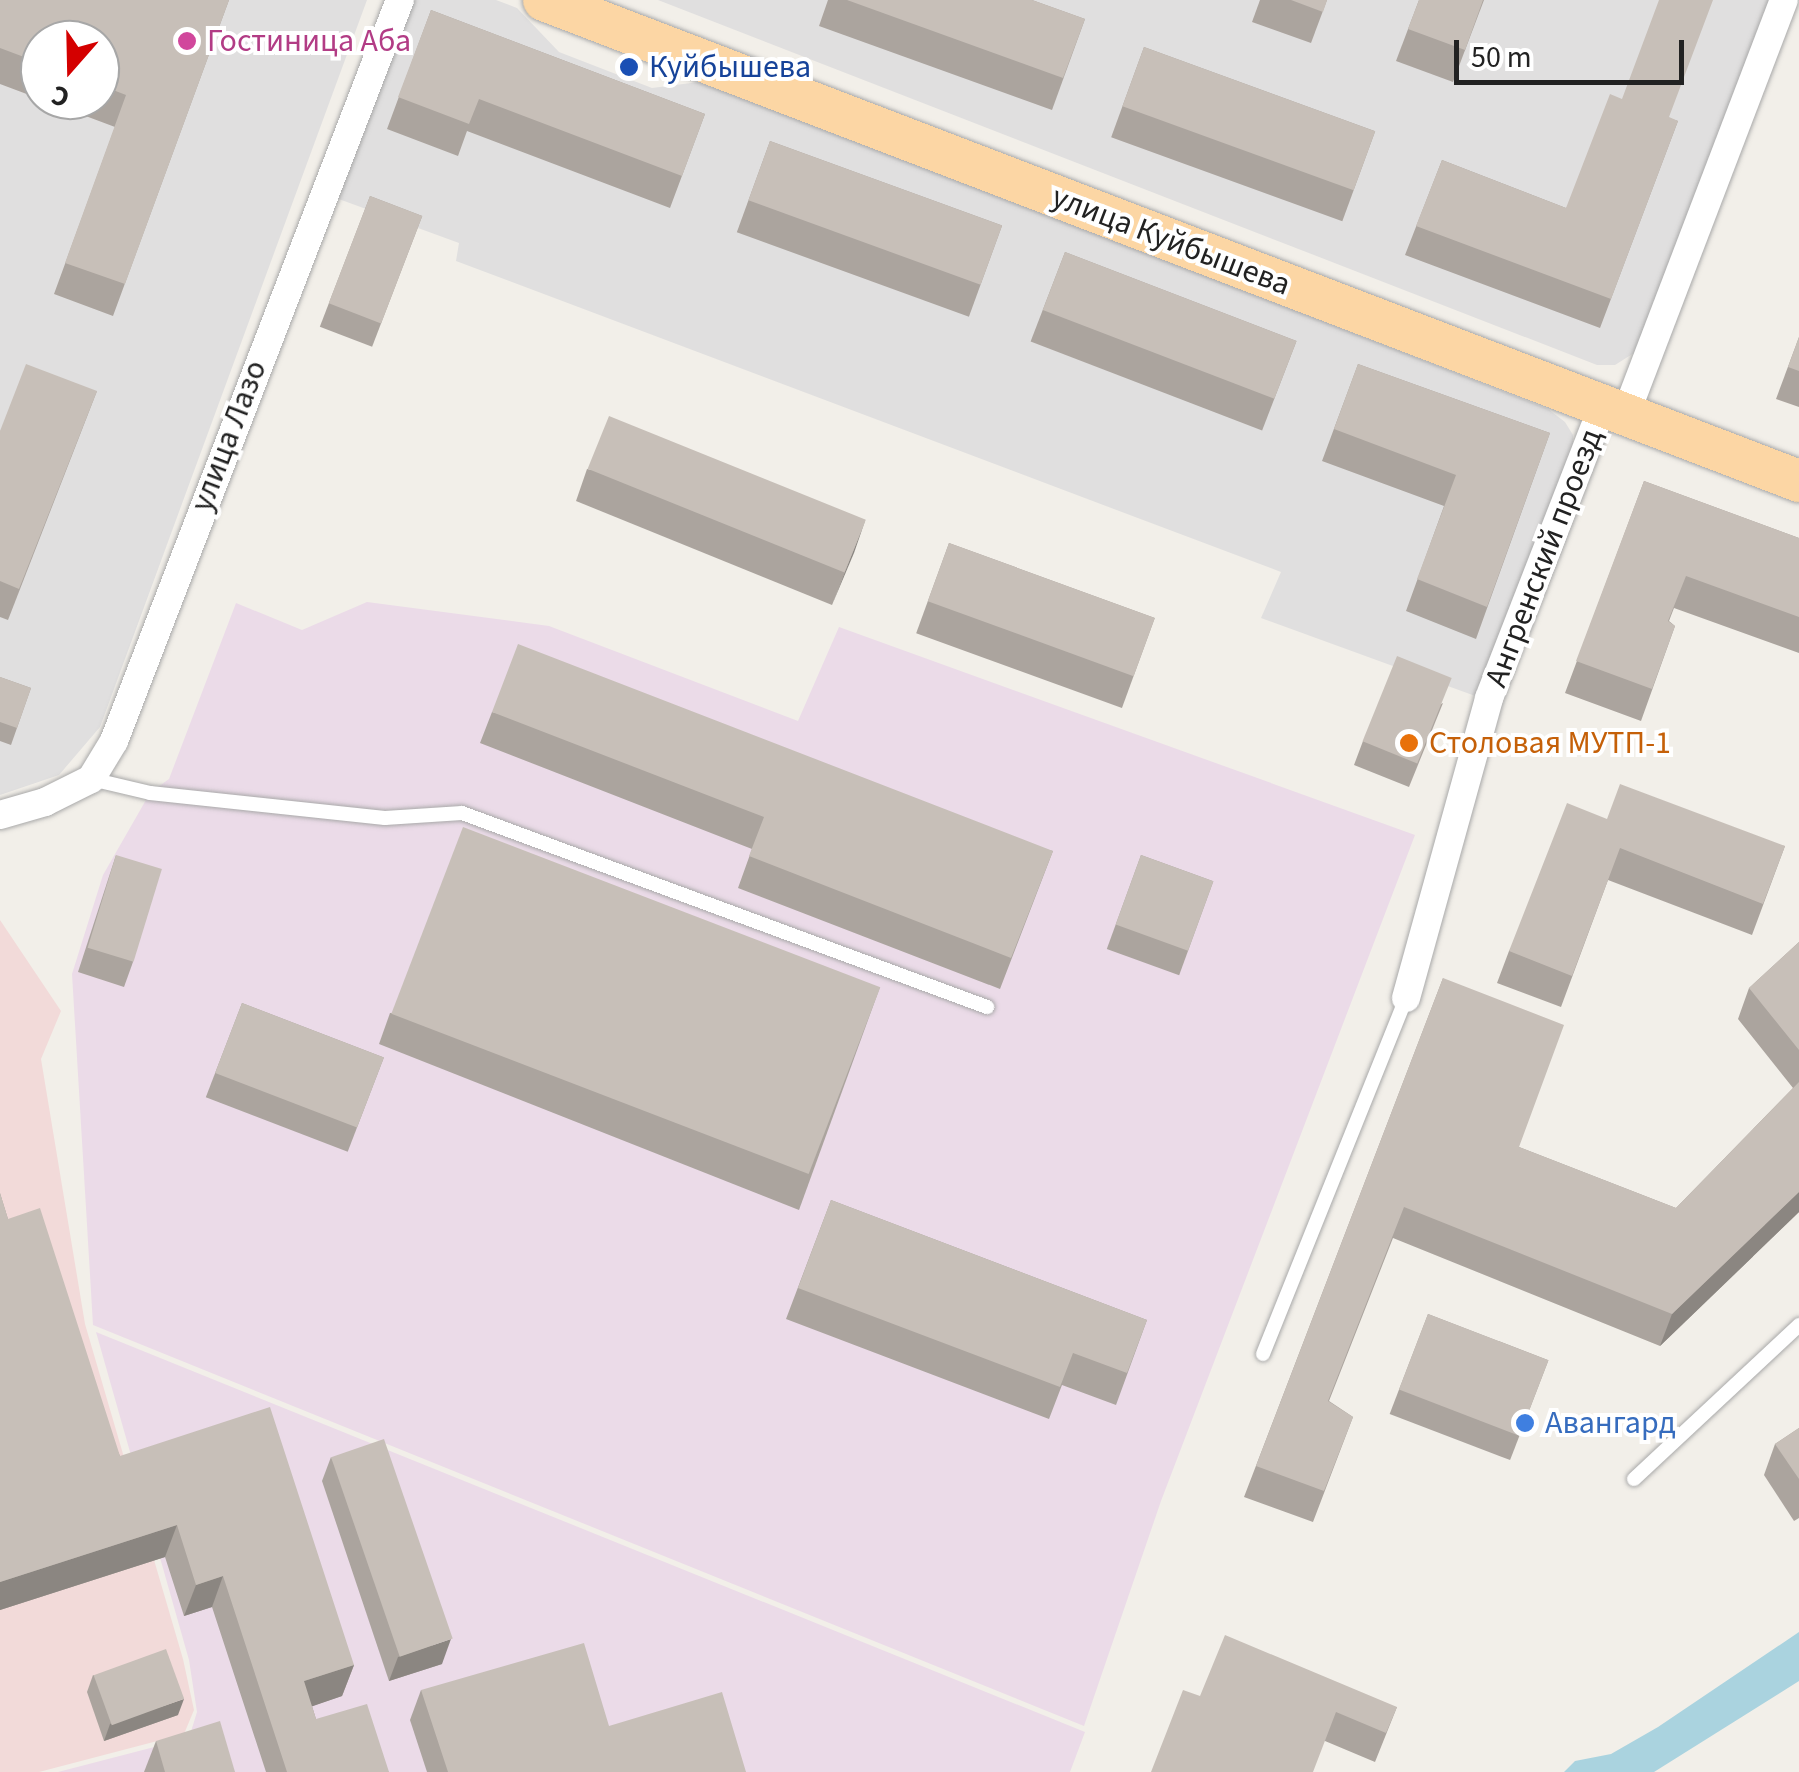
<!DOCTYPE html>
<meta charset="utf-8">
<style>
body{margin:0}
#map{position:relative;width:1799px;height:1772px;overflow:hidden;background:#f2efe9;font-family:"Source Sans 3",sans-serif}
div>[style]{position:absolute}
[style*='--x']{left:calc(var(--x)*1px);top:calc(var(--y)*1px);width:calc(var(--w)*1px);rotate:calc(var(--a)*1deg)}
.residential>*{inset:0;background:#e0dfdf}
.commercial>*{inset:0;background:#f2dad9}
.industrial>*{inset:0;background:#ebdbe8}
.water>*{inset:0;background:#aad3df}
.roads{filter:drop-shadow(0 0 2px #a9a9a9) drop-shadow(0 0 2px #a9a9a9)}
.service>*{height:14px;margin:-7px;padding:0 7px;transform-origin:7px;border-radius:7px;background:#fff}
.minor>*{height:28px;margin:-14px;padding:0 14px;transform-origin:14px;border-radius:14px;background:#fff}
.primary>*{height:42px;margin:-21px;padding:0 21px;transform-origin:21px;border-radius:21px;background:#fcd6a4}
.wall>*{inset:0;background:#aba49e;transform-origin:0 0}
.shaded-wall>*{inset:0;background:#8b8681}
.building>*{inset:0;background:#c7bfb8;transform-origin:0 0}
.dots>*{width:28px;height:28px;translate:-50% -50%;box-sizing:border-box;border:5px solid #fff;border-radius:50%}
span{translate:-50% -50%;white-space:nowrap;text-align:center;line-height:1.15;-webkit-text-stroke:8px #fff;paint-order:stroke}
.hotel-label{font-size:32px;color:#b23c85}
.left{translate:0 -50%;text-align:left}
.transit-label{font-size:32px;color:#164399}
.street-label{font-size:32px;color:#222}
.food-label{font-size:32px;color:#c56008}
.shop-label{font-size:32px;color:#366cbe}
.north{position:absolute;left:20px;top:20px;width:100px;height:100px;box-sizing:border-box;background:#fff;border:2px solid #a7a7a7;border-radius:50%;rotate:200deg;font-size:28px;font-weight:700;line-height:40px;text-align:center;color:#222}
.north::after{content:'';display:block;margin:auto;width:35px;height:45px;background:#d40000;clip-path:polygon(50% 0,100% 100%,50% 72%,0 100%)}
.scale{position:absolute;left:1454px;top:40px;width:230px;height:45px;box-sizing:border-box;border:5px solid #222;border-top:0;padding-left:12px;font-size:30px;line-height:35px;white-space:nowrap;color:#222;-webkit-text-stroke:8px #fff;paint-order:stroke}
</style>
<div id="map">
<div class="residential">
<i style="clip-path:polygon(evenodd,0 0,367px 0,100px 727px,59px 775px,0 795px,0 0,40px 40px,100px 40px,100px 100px,40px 100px,40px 40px)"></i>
<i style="clip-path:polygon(414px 0,496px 0,517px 8px,559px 52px,652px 88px,707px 81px,1548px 409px,1565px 422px,1573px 435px,1573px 453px,1478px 697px,1261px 618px,1281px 572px,456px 261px,459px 243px,336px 198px)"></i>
<i style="clip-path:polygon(658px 0,1770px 0,1634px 353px,1615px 365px,1597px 365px)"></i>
</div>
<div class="commercial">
<i style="clip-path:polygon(0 920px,61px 1011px,41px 1059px,85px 1324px,183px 1659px,194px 1710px,184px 1734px,39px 1772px,0 1772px)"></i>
</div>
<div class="industrial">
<i style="clip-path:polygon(367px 602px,549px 626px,798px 721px,839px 627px,1415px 835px,1161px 1501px,1084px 1726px,93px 1325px,72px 974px,103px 875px,150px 793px,169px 779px,236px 603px,302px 630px)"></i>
<i style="clip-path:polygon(96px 1332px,1085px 1732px,1070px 1772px,58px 1772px,189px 1738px,197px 1712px,189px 1660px)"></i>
</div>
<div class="water">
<i style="clip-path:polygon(1799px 1632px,1799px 1681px,1654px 1772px,1564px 1772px,1575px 1761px,1611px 1754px,1658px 1727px)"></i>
</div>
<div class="roads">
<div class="service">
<i style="--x:91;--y:779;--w:61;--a:13.3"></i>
<i style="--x:150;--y:793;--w:236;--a:6.1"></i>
<i style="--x:385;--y:818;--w:77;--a:-3.7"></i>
<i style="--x:462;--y:813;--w:560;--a:20.28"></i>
<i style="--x:1263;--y:1354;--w:384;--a:-68.1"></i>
<i style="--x:1634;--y:1479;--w:226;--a:-43"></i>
</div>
<div class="minor">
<i style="--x:1625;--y:416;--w:445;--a:-69.1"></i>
<i style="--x:0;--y:815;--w:47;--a:-16.1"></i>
<i style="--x:45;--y:802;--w:51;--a:-26.6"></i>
<i style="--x:91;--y:779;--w:44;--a:-58.8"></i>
<i style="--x:114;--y:741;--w:794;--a:-68.9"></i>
<i style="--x:1406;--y:998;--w:311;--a:-74.5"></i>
<i style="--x:1489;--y:698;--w:311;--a:-68.7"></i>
</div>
<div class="primary">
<i style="--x:544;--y:0;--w:1344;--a:20.97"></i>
</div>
</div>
<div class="wall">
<i style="clip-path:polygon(0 0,229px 0,113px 316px,54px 294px,115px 127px,43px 100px,100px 100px,100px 40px,40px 40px,40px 99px,0 84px)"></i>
<i style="clip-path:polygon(828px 0,1032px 0,1085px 19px,1052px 110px,819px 26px)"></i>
<i style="clip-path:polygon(1260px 0,1327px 0,1311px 43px,1252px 22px)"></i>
<i style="clip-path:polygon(1419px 0,1484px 0,1453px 82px,1396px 61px)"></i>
<i style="clip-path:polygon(431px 10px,705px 114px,670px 208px,467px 131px,458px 156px,387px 129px)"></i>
<i style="left:1144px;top:47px;width:246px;height:96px;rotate:20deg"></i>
<i style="clip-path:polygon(1669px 118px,1678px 121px,1600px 328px,1405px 255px,1442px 160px,1566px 208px)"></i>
<i style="left:770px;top:141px;width:247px;height:97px;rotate:20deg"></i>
<i style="left:370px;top:196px;width:56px;height:140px;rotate:21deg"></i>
<i style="left:1065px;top:252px;width:248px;height:96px;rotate:21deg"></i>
<i style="clip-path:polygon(1799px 337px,1799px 407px,1776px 399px)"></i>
<i style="clip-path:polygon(1358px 364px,1550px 433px,1476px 639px,1406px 611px,1444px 506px,1322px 461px)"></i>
<i style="clip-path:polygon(97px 391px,8px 620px,0 617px,0 431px)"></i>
<i style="clip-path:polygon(587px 469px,865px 521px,832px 605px,576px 501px)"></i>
<i style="clip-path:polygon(1644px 481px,1799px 538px,1799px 653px,1674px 608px,1669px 621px,1675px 626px,1641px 721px,1565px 693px)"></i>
<i style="left:949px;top:543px;width:219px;height:96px;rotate:20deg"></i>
<i style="clip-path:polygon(0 677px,31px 688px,11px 745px,0 741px)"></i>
<i style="clip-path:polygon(1443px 703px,1409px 787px,1354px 765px,1363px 741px)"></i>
<i style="clip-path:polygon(492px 712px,1053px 851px,1000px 989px,738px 888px,752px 849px,480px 743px)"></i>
<i style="clip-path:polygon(1607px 819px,1785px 846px,1752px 935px,1608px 880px,1561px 1007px,1497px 983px,1509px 951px)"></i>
<i style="clip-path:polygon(116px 855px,133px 962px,124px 987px,78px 972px)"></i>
<i style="left:1141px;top:855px;width:77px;height:100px;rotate:20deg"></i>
<i style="clip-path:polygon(1799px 942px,1799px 1212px,1660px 1346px,1393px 1238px,1329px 1401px,1353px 1417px,1313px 1522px,1244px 1497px,1443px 978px,1519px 1147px,1676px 1208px,1793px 1088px,1738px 1019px,1749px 988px)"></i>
<i style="clip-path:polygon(880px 987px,799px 1210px,379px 1044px,390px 1013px)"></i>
<i style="left:242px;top:1003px;width:152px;height:101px;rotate:21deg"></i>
<i style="clip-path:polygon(0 1193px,8px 1219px,120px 1456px,354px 1665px,342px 1696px,312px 1706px,316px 1719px,389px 1772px,266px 1772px,212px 1607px,184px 1616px,165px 1557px,0 1610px)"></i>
<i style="clip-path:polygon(831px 1200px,1147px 1320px,1116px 1405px,1062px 1385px,1049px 1419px,786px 1319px)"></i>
<i style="left:1428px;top:1314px;width:129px;height:107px;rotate:21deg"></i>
<i style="clip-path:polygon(1799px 1428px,1799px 1518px,1794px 1521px,1764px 1475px,1775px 1444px)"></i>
<i style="clip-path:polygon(331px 1457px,442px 1664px,389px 1681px,322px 1481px)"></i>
<i style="clip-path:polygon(93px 1675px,178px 1715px,104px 1741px,87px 1692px)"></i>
<i style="clip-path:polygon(421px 1690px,609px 1726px,746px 1772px,427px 1772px,410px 1720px)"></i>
<i style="clip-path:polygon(1200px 1696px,1397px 1707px,1375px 1762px,1325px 1741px)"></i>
<i style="clip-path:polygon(156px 1741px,235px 1772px,144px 1772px)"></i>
</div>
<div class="shaded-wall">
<i style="clip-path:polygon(865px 521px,854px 553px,832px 605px,844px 574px)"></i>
<i style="clip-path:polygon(1799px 1192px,1799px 1212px,1660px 1346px,1672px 1314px)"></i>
<i style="clip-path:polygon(177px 1525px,165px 1557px,0 1610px,0 1582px)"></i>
<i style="clip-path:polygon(223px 1576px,212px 1607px,184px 1616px,196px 1585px)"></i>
<i style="clip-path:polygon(451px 1639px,442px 1664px,389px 1681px,398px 1657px)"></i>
<i style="clip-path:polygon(354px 1665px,342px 1696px,293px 1713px,304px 1681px)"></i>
<i style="clip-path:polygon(184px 1699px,178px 1715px,104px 1741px,110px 1724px)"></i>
</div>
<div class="building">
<i style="clip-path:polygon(0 0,229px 0,125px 284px,65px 263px,126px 95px,100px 85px,100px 40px,40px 40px,40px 63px,0 48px)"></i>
<i style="clip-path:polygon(847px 0,1032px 0,1085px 19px,1063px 78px)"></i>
<i style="clip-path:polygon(1291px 0,1327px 0,1323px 12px)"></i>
<i style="clip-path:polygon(1419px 0,1483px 0,1465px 50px,1408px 29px)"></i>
<i style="clip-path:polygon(1659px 0,1713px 0,1669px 117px,1678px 121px,1611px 299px,1416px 226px,1442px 160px,1566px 208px,1610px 94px,1622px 99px)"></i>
<i style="clip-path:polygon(431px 10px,705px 114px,682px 176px,479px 99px,469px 124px,398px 97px)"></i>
<i style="left:1144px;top:47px;width:246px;height:63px;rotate:20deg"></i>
<i style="left:770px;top:141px;width:247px;height:63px;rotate:20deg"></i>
<i style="left:370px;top:196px;width:56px;height:115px;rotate:21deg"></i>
<i style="left:1065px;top:252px;width:248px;height:62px;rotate:21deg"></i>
<i style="clip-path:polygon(1799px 337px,1799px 371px,1788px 367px)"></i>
<i style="clip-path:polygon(26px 364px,97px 391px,19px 589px,0 581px,0 431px)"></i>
<i style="clip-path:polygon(1358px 364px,1550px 433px,1487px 607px,1417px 579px,1456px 475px,1334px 429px)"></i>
<i style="left:609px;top:416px;width:277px;height:57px;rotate:22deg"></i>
<i style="clip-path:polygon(1644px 481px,1799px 538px,1799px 617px,1686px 576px,1668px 621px,1675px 626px,1652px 689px,1576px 661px)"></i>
<i style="left:949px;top:543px;width:219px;height:62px;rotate:20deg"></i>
<i style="clip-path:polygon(518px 644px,1053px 851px,1011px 958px,749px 856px,764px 817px,492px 712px)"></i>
<i style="left:1397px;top:656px;width:59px;height:92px;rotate:22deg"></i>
<i style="clip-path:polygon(0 677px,31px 688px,17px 728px,0 722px)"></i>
<i style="clip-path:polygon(1620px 784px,1785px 846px,1763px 904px,1620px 848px,1572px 976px,1509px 951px,1567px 803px,1607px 819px)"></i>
<i style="left:463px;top:827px;width:447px;height:200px;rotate:21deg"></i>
<i style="left:116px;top:855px;width:48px;height:97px;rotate:17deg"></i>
<i style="left:1141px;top:855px;width:77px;height:74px;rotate:20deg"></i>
<i style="clip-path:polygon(1799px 942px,1799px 1050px,1749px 988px)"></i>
<i style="clip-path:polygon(1443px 978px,1564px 1025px,1519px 1147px,1676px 1208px,1799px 1082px,1799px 1192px,1672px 1314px,1404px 1207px,1328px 1401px,1353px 1417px,1324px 1491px,1256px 1466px)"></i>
<i style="left:242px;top:1003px;width:152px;height:75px;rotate:21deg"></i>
<i style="clip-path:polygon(0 1193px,8px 1219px,40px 1208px,120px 1456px,270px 1407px,354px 1665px,304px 1681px,316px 1719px,367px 1704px,389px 1772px,287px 1772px,223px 1576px,196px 1585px,177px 1525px,0 1582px)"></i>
<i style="clip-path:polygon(831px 1200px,1147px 1320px,1127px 1373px,1073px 1353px,1060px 1387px,798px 1288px)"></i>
<i style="left:1428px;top:1314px;width:129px;height:81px;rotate:21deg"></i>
<i style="clip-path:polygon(1799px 1428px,1799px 1479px,1775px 1444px)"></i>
<i style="left:384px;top:1439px;width:211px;height:56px;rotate:71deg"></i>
<i style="clip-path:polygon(1225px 1635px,1397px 1707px,1386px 1733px,1336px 1712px,1313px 1772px,1151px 1772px,1183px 1690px,1200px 1696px)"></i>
<i style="clip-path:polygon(584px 1643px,609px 1726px,722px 1692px,746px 1772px,448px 1772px,421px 1690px)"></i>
<i style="left:166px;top:1649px;width:53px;height:77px;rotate:70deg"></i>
<i style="clip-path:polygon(220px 1721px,235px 1772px,165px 1772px,156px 1741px)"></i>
</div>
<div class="dots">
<i style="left:187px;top:41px;background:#d1479c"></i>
<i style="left:629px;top:67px;background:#1a4fb4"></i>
<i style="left:1409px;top:743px;background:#e8710a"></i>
<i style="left:1525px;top:1423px;background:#3f7fe0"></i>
</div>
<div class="hotel-label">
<span class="left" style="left:207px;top:41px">Гостиница Аба</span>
</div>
<div class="transit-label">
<span class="left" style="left:649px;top:67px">Куйбышева</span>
</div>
<div class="street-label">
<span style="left:1171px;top:241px;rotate:21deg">улица Куйбышева</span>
<span style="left:229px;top:436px;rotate:-69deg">улица Лазо</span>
<span style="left:1544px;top:558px;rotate:-69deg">Ангренский проезд</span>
</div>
<div class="food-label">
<span class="left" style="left:1429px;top:743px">Столовая МУТП-1</span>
</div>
<div class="shop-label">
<span class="left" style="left:1545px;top:1423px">Авангард</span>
</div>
<div class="north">С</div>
<div class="scale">50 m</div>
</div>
